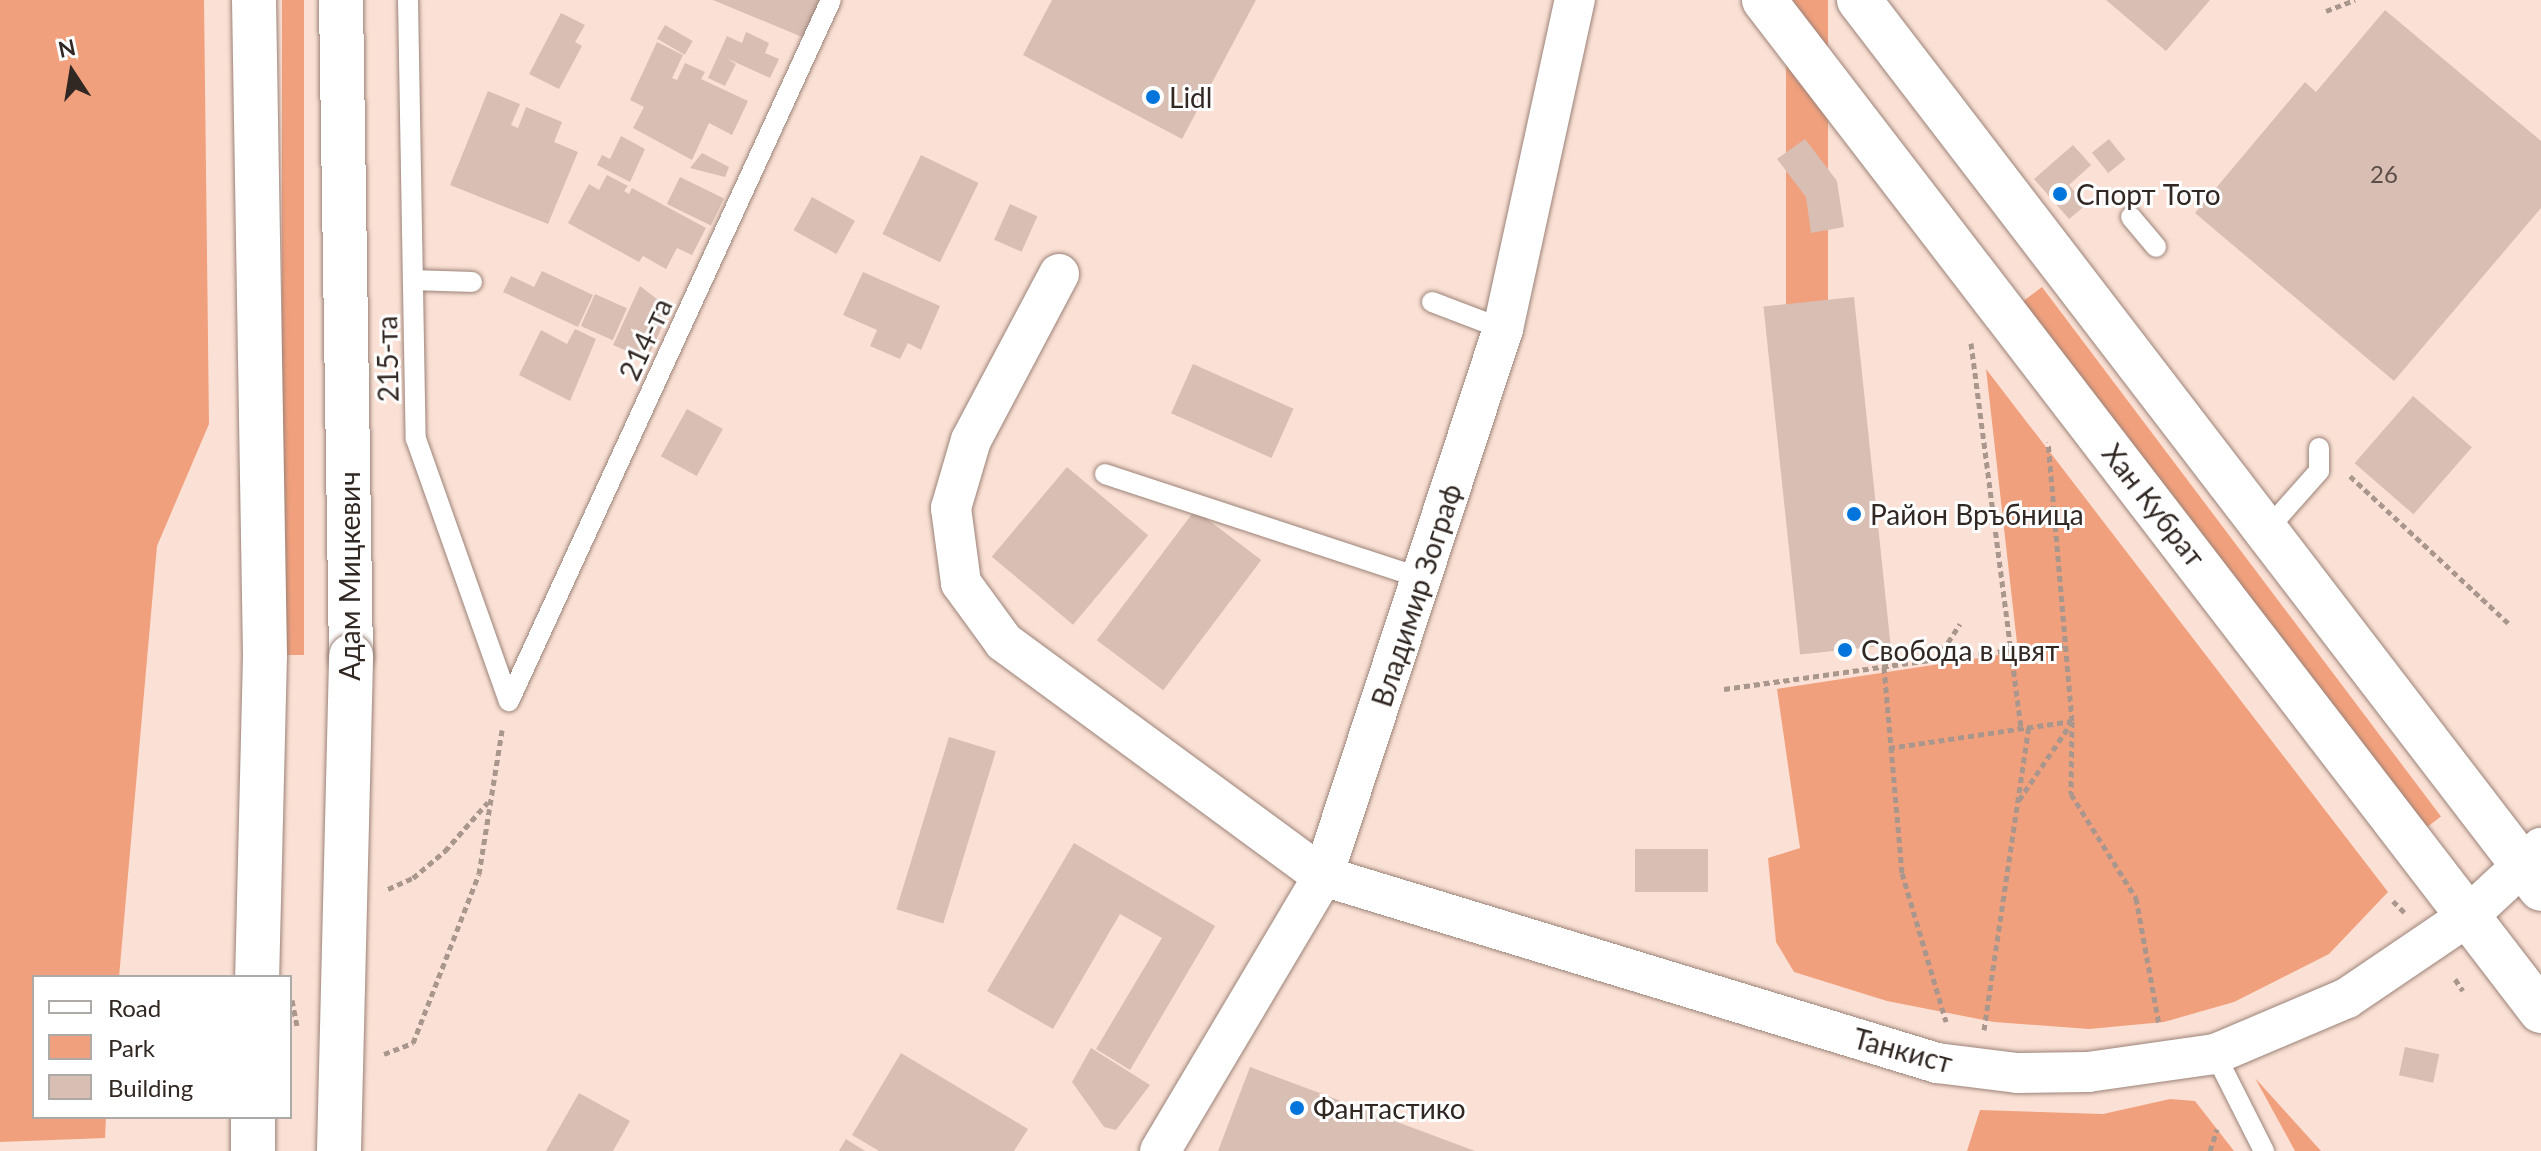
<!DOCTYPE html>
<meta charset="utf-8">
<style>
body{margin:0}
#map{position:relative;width:2541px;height:1151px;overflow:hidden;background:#fbe1d5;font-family:Lato,sans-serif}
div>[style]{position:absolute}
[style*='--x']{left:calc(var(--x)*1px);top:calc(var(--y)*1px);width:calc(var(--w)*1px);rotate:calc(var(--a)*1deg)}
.green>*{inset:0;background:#f1a07d;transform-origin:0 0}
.building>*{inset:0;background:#d8beb3;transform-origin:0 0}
.path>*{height:5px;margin-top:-2.5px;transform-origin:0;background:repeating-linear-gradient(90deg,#a9968d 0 6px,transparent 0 10px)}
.roads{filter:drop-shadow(0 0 2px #9b8278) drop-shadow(0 0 2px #9b8278)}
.service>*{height:20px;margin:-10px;padding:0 10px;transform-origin:10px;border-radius:10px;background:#fff}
.minor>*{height:40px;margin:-20px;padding:0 20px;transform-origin:20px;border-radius:20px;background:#fff}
.tertiary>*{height:44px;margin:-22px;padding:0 22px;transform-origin:22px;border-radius:22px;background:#fff}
.bridges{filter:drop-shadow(0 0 2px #9b8278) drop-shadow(0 0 2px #9b8278)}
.tertiary-bridge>*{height:44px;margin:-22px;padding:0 22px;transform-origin:22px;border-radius:22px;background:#fff}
.dots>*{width:22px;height:22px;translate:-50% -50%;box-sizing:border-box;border:4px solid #fff;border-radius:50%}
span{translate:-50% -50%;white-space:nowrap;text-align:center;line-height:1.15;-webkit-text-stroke:6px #fff;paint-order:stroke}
.number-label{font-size:24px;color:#5b4d47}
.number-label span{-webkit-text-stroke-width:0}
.poi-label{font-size:28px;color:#312723}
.left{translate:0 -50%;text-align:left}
.street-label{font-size:28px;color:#312723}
.legend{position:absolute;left:32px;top:975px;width:260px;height:144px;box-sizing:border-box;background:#fff;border:2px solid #ada9a7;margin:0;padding:10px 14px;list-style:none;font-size:24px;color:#312723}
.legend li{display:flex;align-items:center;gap:16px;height:40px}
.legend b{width:40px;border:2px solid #ada9a7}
.north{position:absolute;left:32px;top:32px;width:80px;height:80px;-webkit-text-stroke:6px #fff;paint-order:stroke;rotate:348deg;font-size:22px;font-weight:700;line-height:32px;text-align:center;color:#312723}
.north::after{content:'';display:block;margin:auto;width:28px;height:36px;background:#312723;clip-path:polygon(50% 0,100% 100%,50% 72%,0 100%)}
</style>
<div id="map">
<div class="green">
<i style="clip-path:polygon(0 0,204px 0,209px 424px,157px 546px,119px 977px,34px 977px,34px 1117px,106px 1117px,105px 1138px,0 1142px)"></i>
<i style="left:282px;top:0;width:22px;height:655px"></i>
<i style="left:1786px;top:0;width:42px;height:355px"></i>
<i style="left:2042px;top:287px;width:663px;height:26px;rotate:53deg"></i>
<i style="clip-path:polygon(1986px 369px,2388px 892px,2329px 954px,2234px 1002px,2164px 1022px,2089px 1029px,1994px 1022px,1887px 1001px,1794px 972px,1776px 942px,1768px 858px,1800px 848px,1777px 689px,2018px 652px)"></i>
<i style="clip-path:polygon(2255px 1078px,2321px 1151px,2295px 1151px)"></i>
<i style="clip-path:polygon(2170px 1099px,2195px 1101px,2234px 1151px,1967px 1151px,1980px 1110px,2103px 1114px)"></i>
</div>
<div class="building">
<i style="clip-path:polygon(713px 0,824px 0,807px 39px)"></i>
<i style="clip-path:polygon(1052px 0,1256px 0,1182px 139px,1023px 55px)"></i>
<i style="clip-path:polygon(2106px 0,2210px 0,2166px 51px)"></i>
<i style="clip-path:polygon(2385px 10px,2541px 141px,2541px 208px,2394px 381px,2195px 213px,2305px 82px,2316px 92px)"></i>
<i style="clip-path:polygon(561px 13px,585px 25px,575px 42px,582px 46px,559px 89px,529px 74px)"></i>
<i style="left:665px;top:25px;width:32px;height:16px;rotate:30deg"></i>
<i style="clip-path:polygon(746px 32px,769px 43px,765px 53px,779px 59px,770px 78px,726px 58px,736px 64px,725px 86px,708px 78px,727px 36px,742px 43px)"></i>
<i style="clip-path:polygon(657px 42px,683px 55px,672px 78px,677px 80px,685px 63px,705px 72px,701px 79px,748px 101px,732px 135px,709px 123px,692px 160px,633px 128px,644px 107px,630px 100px)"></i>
<i style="clip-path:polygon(488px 91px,520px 104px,511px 125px,518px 128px,526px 107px,562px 122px,554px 142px,578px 152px,548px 224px,450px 185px)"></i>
<i style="clip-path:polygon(621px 136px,645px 149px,630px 182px,597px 165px,602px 155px,610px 159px)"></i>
<i style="clip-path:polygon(1805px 139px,1837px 181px,1844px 227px,1811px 233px,1806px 197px,1777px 159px)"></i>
<i style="left:2109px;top:139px;width:26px;height:22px;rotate:51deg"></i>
<i style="clip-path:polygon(2073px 145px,2091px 165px,2069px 185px,2086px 205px,2069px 219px,2034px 179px)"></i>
<i style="clip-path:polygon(702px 153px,729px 167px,725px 177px,690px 168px)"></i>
<i style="left:921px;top:155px;width:64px;height:88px;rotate:26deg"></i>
<i style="clip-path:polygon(607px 175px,628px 186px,624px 191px,629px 194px,632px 188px,706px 228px,692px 255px,677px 248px,666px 269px,643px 256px,639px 262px,568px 223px,589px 184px,599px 190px)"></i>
<i style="left:680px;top:177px;width:49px;height:30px;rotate:26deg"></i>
<i style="left:812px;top:197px;width:49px;height:38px;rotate:29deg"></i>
<i style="left:1010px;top:204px;width:30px;height:39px;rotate:24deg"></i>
<i style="clip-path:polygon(542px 271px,593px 295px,578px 327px,503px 292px,511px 276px,534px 287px)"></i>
<i style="clip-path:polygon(863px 272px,940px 306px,921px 350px,908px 343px,900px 359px,870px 346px,877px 330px,843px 315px)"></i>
<i style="clip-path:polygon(640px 286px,670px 309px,647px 360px,613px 345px)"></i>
<i style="left:595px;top:294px;width:35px;height:35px;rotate:24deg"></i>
<i style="left:1854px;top:297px;width:350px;height:91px;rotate:84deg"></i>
<i style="clip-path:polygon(575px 329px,596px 339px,570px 401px,519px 375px,541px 330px,567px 344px)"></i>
<i style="left:1193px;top:364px;width:110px;height:54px;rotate:24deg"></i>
<i style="left:2413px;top:396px;width:78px;height:89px;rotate:41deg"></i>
<i style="left:687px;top:409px;width:41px;height:54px;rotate:29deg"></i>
<i style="left:1067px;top:467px;width:106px;height:117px;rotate:40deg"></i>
<i style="left:1195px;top:510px;width:83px;height:163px;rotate:37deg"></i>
<i style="left:949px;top:737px;width:49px;height:180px;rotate:17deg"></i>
<i style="clip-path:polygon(1074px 843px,1215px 926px,1130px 1070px,1096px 1049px,1162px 938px,1120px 914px,1053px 1029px,987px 991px)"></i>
<i style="left:1708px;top:849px;width:43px;height:73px;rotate:90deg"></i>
<i style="left:2405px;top:1047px;width:35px;height:29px;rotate:12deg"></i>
<i style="clip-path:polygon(1091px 1048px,1150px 1085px,1116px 1130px,1104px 1127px,1072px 1082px)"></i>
<i style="clip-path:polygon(901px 1053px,1028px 1129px,1014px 1151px,879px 1151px,852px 1135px)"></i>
<i style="clip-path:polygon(1250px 1067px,1475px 1151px,1218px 1151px)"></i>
<i style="clip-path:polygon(579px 1093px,630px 1121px,613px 1151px,546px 1151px)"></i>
<i style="clip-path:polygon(846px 1139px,865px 1151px,839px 1151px)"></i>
</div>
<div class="path">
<i style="--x:2326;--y:11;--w:31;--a:-21"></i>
<i style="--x:1971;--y:343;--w:388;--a:82.6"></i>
<i style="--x:2350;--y:476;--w:217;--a:42.9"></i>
<i style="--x:1938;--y:658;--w:127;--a:-5.9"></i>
<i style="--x:1884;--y:667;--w:207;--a:85"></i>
<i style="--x:1902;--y:873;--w:155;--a:73.5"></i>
<i style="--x:1724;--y:689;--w:215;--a:-8"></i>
<i style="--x:1937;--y:659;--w:42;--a:-56.7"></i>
<i style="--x:2072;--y:721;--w:73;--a:90.8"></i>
<i style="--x:2071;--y:794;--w:123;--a:58"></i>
<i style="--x:2136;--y:898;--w:128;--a:79.7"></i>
<i style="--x:1889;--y:748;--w:185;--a:-8.4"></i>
<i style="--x:2072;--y:721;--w:280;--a:-94.9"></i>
<i style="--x:2019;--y:800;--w:94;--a:-55.8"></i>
<i style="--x:388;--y:889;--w:27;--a:-24"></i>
<i style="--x:413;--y:878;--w:42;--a:-40.2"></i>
<i style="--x:445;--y:851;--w:65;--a:-48.7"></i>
<i style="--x:2393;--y:901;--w:16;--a:45"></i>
<i style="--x:2455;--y:979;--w:14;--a:56"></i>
<i style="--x:292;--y:1000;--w:26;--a:79"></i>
<i style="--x:1984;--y:1030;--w:306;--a:-81.6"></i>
<i style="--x:384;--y:1054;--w:31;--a:-21"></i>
<i style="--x:413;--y:1043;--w:181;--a:-68.7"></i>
<i style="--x:479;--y:874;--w:146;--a:-80.9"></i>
<i style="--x:2210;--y:1151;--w:23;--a:-72"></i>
</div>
<div class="roads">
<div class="service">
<i style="--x:408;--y:0;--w:439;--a:89"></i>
<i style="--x:416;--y:439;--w:278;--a:70.5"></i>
<i style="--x:2131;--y:217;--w:39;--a:50"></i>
<i style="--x:413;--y:280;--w:59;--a:1.9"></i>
<i style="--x:1432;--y:302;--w:76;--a:20.8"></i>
<i style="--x:1105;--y:474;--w:333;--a:18.2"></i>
<i style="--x:2264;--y:533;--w:83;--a:-48.4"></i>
<i style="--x:2319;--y:471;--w:23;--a:-90"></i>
<i style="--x:509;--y:701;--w:771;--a:-65.33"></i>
<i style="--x:2215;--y:1054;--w:109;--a:63.2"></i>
</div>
<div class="minor">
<i style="--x:1059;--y:274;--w:188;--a:117.9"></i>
<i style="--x:971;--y:440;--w:71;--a:106.4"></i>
<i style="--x:951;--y:508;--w:76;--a:82.4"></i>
<i style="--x:961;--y:583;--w:73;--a:53.9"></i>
<i style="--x:1004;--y:642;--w:396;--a:36.3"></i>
<i style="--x:1323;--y:876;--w:642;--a:16.94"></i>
<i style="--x:1937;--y:1063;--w:81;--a:7.1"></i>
<i style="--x:2017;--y:1073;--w:71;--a:-0.8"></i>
<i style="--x:2088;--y:1072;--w:128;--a:-8.1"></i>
<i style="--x:2215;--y:1054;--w:143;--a:-23"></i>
<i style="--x:2347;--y:998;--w:146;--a:-34.1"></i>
<i style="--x:2468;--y:916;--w:100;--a:-43"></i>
<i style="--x:1160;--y:1151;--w:320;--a:-59.3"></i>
<i style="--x:1323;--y:876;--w:576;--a:-71.79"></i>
<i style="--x:1503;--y:329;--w:337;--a:-77.7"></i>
</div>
<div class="tertiary">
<i style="--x:254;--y:0;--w:655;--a:89.04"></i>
<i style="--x:265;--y:655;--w:322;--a:91.4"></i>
<i style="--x:341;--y:0;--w:656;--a:89.13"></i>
<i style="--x:1764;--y:0;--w:1275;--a:52.46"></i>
<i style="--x:1859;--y:0;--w:1120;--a:52.51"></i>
<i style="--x:253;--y:1151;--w:34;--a:-90"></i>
</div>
</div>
<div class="bridges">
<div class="tertiary-bridge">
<i style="--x:339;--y:1151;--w:495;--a:-88.6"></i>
</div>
</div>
<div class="dots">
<i style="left:1153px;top:97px;background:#0275dc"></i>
<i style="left:2060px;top:194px;background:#0275dc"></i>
<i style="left:1854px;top:514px;background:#0275dc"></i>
<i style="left:1845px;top:650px;background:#0275dc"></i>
<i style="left:1297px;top:1108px;background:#0275dc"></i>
</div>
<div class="number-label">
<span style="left:2384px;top:174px">26</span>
</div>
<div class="poi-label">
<span class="left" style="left:1169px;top:97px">Lidl</span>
<span class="left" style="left:2076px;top:194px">Спорт Тото</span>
<span class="left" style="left:1870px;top:514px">Район Връбница</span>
<span class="left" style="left:1861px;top:650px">Свобода в цвят</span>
<span class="left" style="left:1313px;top:1108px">Фантастико</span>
</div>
<div class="street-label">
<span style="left:645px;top:339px;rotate:-65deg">214-та</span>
<span style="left:387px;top:359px;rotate:-91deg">215-та</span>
<span style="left:2154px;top:505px;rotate:52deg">Хан Кубрат</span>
<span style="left:349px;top:576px;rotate:-90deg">Адам Мицкевич</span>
<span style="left:1416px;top:595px;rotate:-72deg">Владимир Зограф</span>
<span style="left:1903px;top:1050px;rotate:15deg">Танкист</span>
</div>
<ul class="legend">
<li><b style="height:10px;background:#fff"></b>Road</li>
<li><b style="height:22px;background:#f1a07d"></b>Park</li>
<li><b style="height:22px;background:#d8beb3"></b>Building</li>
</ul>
<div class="north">N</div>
</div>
